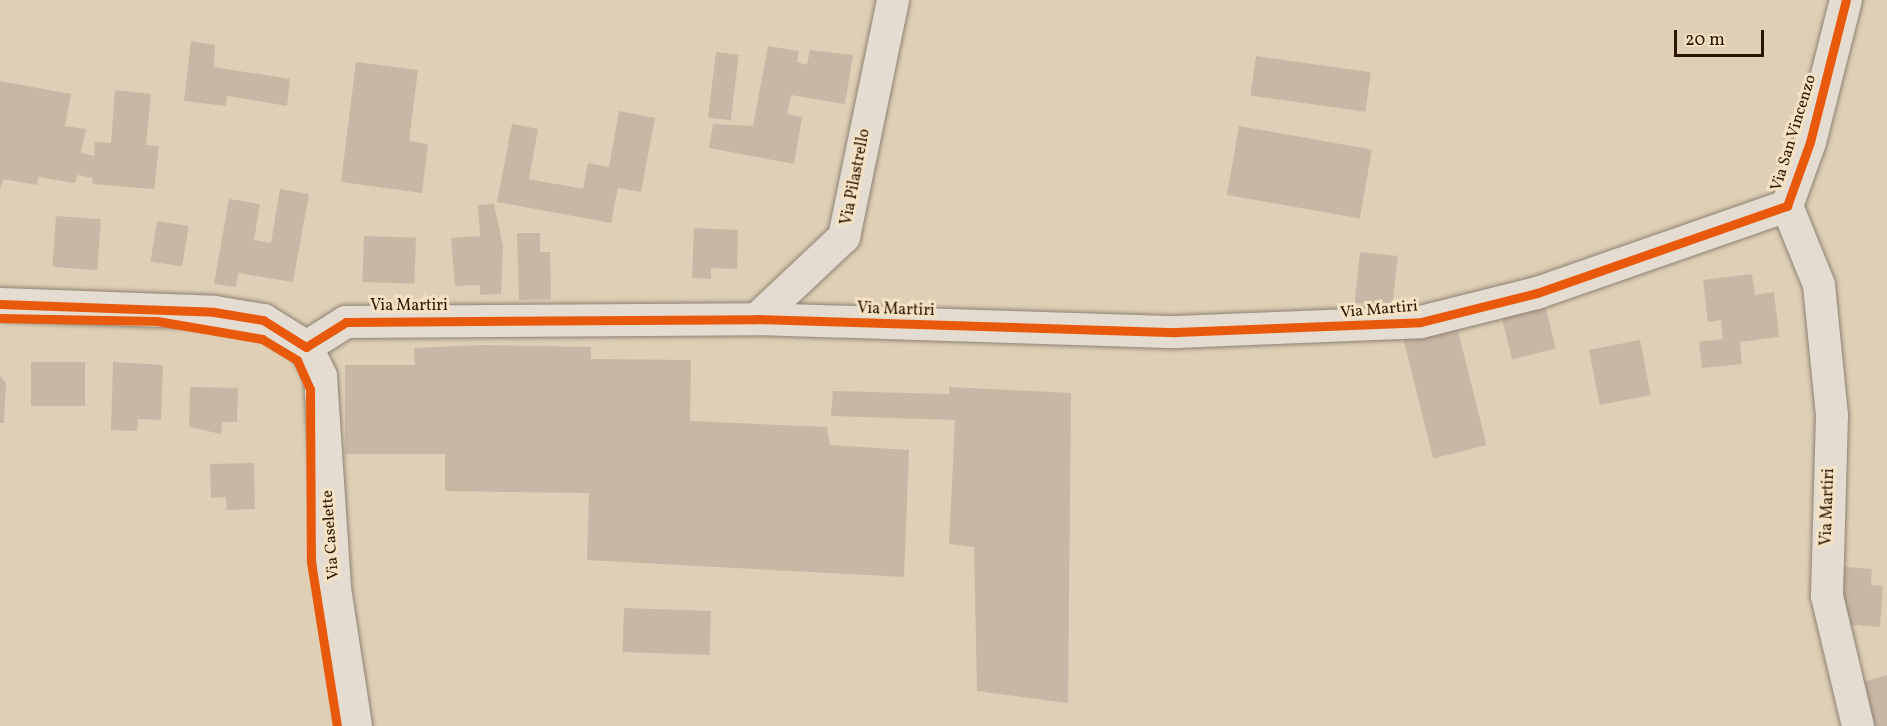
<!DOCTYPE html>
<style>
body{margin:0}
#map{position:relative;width:1887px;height:726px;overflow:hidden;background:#decfb6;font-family:Vollkorn,serif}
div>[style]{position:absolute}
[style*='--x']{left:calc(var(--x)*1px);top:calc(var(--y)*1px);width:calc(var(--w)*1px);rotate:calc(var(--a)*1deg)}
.building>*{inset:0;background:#c9b7a6;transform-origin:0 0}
.roads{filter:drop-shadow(0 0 2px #8d8272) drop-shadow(0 0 2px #8d8272)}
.street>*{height:32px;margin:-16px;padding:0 16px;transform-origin:16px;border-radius:16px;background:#e4dcd0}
.secondary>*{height:33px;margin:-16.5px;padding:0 16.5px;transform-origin:16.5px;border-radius:16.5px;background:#e4dcd0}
.cycleway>*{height:9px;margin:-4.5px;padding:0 4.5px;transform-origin:4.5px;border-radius:4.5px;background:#e8590c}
span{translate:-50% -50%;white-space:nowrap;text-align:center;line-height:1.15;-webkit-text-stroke:6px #f5e2c4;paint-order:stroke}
.street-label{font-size:16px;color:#2b1500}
.scale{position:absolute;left:1674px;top:30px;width:90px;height:27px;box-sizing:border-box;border:3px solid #2b1500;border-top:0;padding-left:8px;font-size:18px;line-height:21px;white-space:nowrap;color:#2b1500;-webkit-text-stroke:4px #f5e2c4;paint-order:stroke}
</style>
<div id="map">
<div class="building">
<i style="clip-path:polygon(191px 41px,215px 45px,214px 67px,290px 79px,287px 106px,227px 96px,226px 106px,184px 101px)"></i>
<i style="clip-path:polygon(768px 46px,799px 51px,797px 62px,807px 65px,810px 50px,853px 55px,845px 104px,791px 95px,787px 114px,802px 117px,794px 164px,709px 148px,713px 124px,753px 126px)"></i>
<i style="left:716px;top:52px;width:23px;height:66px;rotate:7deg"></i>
<i style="left:1256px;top:56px;width:116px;height:40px;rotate:8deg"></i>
<i style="clip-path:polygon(356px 62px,418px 70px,409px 141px,428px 144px,422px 193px,341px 182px)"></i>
<i style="clip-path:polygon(0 81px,71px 94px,65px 126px,86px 129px,81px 153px,94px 156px,95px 142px,111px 143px,115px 90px,151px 94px,146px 145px,159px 146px,154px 189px,92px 184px,93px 178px,77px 175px,75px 183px,38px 177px,37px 185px,3px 179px,0 190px)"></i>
<i style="clip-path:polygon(619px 111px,655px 118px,641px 192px,618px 188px,611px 223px,497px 202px,512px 124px,538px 129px,529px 179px,583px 189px,588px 163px,609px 167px)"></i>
<i style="left:1239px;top:126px;width:135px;height:70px;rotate:10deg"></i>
<i style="clip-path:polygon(280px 189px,309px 194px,293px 282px,238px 273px,236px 287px,214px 284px,229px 199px,260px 204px,254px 240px,271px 243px)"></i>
<i style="clip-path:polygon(494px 204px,503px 246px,501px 294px,480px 295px,480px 285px,455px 286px,451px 238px,480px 236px,478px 205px)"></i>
<i style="left:56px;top:216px;width:45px;height:51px;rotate:4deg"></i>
<i style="left:157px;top:221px;width:32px;height:41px;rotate:9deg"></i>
<i style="clip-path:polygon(694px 228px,738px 230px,737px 269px,711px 268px,711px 279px,692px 278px)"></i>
<i style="clip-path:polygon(517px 233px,540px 233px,540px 252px,550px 252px,551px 299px,519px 300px)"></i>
<i style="left:364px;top:236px;width:52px;height:46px;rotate:2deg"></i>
<i style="left:1360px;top:252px;width:38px;height:51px;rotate:6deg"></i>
<i style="clip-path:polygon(1752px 274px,1755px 295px,1774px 292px,1779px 337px,1740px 342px,1742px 364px,1702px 368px,1699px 342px,1723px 339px,1721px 320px,1708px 322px,1703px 280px)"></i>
<i style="left:1544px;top:301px;width:49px;height:45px;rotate:76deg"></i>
<i style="left:1456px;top:323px;width:126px;height:55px;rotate:76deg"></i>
<i style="left:1640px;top:340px;width:56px;height:52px;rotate:79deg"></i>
<i style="clip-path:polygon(482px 345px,591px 347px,591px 359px,691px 360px,690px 421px,827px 427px,830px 445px,909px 450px,904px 577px,587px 560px,589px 493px,445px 491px,445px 454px,345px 454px,345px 365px,415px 365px,414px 348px)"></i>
<i style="left:31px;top:362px;width:54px;height:44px"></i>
<i style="clip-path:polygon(113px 362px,163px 365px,161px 420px,138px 419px,137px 431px,111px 430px)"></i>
<i style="clip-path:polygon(0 376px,6px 383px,4px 423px,0 423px)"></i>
<i style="clip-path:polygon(190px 387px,238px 388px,237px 422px,222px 422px,221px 434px,189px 427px)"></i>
<i style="clip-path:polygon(949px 387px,1071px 393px,1068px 703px,977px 691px,974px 547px,949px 544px,955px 420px,831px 416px,833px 391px,949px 394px)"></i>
<i style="clip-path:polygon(254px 463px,255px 509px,227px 510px,226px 497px,211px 498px,210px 464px)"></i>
<i style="clip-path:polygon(1835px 566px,1872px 569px,1871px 585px,1883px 586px,1880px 627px,1840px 624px)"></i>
<i style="left:624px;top:608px;width:87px;height:44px;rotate:2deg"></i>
<i style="clip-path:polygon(1887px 675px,1887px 726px,1873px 726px,1860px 683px)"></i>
</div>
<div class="roads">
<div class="street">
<i style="--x:1787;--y:206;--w:85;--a:67.9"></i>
<i style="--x:1819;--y:285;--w:131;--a:84.3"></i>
<i style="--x:1832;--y:415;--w:181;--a:91.6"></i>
<i style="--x:1827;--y:596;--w:134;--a:76.6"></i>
<i style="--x:1787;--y:206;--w:68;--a:-70.2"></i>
<i style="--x:1810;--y:142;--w:146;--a:-75.8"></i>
<i style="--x:757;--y:319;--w:120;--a:-43.3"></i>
<i style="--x:844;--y:237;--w:242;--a:-78.3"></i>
<i style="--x:306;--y:347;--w:47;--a:-32"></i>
<i style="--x:346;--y:322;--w:411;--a:-0.4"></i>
<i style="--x:757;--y:319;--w:419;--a:1.8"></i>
<i style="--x:1176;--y:332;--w:245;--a:-2.3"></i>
<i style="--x:1421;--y:322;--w:120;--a:-14"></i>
<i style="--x:1537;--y:293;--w:265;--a:-19.2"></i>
</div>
<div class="secondary">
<i style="--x:0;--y:304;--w:214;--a:2.1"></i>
<i style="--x:214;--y:312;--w:50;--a:9.3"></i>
<i style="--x:263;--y:320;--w:51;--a:32.1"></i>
<i style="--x:306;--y:347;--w:32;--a:64"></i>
<i style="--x:320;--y:376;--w:212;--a:86.2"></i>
<i style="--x:334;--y:588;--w:140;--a:81.3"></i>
</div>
</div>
<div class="cycleway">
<i style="--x:0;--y:304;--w:214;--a:2.1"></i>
<i style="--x:214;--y:312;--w:50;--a:9.3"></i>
<i style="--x:263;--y:320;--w:51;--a:32.1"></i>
<i style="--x:306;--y:347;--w:47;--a:-32"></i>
<i style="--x:346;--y:322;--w:411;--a:-0.4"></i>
<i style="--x:757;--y:319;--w:419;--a:1.8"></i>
<i style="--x:1176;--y:332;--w:245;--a:-2.3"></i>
<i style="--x:1421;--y:322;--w:120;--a:-14"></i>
<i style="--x:1537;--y:293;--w:265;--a:-19.2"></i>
<i style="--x:1787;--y:206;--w:68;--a:-70.2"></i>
<i style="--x:1810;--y:142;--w:146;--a:-75.8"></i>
<i style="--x:0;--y:318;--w:157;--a:1.1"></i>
<i style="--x:157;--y:321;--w:107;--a:9.7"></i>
<i style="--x:262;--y:339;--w:41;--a:31"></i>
<i style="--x:297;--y:360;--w:32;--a:66"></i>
<i style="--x:310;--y:389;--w:173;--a:89.7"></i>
<i style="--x:311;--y:562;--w:166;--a:81"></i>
</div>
<div class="street-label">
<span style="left:1794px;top:133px;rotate:-73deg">Via San Vincenzo</span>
<span style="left:856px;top:177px;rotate:-79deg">Via Pilastrello</span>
<span style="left:409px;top:306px">Via Martiri</span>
<span style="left:896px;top:310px;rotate:2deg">Via Martiri</span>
<span style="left:1379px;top:310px;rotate:-5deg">Via Martiri</span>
<span style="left:1828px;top:507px;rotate:-88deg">Via Martiri</span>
<span style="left:331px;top:535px;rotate:-94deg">Via Caselette</span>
</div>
<div class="scale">20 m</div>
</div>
